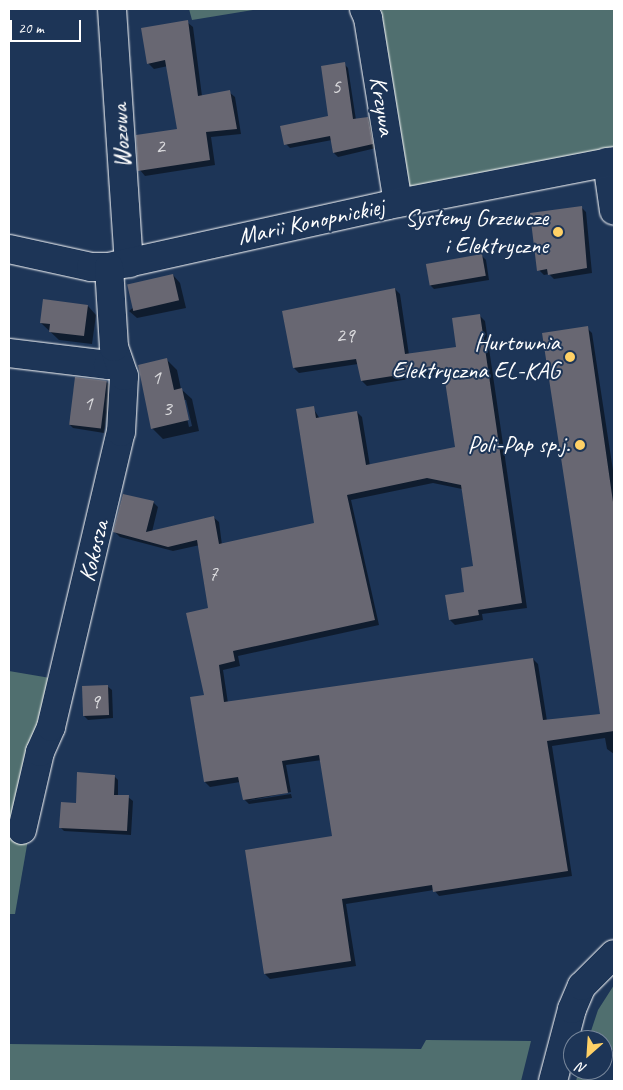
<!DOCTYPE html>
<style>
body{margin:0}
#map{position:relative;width:623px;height:1090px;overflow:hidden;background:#1d3557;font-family:Caveat,sans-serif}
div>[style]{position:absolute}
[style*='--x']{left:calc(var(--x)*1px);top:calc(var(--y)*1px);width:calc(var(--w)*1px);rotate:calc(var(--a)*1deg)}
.green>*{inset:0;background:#506f6f}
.shadow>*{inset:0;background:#0007}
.building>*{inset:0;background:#686772;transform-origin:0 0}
.roads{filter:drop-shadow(0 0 1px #fff) drop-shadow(0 0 1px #fff)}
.minor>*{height:28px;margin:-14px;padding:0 14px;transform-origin:14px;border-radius:14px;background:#1d3557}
.dots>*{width:14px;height:14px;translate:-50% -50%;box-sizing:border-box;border:2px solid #1d3557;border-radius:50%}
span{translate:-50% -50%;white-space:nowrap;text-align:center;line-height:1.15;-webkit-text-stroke:4px #1d3557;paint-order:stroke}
.number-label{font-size:21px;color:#d9d9dc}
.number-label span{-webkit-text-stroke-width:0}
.street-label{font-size:24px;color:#fff}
.poi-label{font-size:24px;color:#fff}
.right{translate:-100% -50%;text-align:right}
.frame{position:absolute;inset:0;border:10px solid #fff;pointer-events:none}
.north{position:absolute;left:563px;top:1030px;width:50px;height:50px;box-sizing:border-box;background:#1d3557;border:1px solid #77869a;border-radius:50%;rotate:206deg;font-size:14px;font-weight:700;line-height:20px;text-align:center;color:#fff}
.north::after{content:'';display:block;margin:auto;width:18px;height:22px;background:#ffd166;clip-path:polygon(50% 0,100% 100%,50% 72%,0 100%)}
.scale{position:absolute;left:10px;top:20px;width:71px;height:22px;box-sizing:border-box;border:2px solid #fff;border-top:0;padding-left:6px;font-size:15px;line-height:18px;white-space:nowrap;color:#fff;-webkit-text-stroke:4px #1d3557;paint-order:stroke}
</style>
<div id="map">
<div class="green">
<i style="clip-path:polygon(189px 9px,259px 9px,192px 20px)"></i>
<i style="clip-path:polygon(381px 9px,614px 9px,614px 149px,413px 187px,406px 183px)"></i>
<i style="clip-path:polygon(9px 671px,56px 679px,15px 914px,9px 914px)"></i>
<i style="clip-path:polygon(614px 985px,614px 1048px,603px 1064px,603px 1040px,588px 1040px,598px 1010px)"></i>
<i style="clip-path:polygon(426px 1040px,531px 1041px,521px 1081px,9px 1081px,9px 1044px,421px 1049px)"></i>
<i style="clip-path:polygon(579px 1070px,599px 1070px,591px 1081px,576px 1081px)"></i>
</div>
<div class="shadow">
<i style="clip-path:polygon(187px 22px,193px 27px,202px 96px,229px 92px,235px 97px,241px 134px,211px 137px,215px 165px,145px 176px,140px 170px,179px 130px,168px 66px,154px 69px,148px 63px)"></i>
<i style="clip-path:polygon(344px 64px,348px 68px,356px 120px,368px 118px,372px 122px,376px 148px,338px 157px,334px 153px,332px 140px,290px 148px,286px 144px,329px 117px)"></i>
<i style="clip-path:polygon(581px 207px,586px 212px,592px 273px,554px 279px,549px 274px,544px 275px,539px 270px)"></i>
<i style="clip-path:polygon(482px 256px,486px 260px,489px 280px,434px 289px,430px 285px)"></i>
<i style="clip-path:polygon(173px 275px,180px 283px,186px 308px,137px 318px,129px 311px)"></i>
<i style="clip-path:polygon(395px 289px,400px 294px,409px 355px,457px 348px,480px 316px,485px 321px,527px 608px,482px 614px,483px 620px,455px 625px,450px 620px,466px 593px,474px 567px,462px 489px,433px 483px,351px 500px,379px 625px,238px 656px,240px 666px,223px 670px,228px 703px,533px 659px,538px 664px,547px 721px,602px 715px,587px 328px,592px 333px,614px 477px,614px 754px,607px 749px,605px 738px,552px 746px,572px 876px,439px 896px,434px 890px,346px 904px,356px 966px,270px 979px,265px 974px,333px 837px,322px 760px,286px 765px,291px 792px,246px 801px,291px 794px,292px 798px,249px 804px,244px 799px,240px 782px,210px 787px,205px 782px,210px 609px,200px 545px,173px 551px,120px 537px,115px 532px,153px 502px,158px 507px,152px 532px,213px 517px,219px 522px,222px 545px,316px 524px,313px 408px,320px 419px,357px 412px,362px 417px,370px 466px,456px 448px,445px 373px,367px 386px,362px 381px,358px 364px,299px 373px,294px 368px)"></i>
<i style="clip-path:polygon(88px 306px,96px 315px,92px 344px,59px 340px,41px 323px)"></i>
<i style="clip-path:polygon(evenodd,166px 359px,177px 370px,181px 389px,192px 399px,199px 431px,163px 439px,152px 428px,166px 359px,183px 400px,186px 400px,192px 426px,189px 427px,183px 400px)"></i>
<i style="clip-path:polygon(107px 382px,111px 386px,104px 433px,73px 428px,69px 424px)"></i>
<i style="clip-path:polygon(107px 686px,112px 690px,113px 718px,88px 720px,84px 716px)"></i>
<i style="clip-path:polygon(114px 776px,118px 780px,118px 796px,128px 797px,133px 801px,131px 835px,64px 831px,60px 827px,77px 804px)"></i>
</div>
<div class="building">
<i style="clip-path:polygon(188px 20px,198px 96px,230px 90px,237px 129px,206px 132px,210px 160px,138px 171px,136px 135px,177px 129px,165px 60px,147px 64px,141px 28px)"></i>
<i style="clip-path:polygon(345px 62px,353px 119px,368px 117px,373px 144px,333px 153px,330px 136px,284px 145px,280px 126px,328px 116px,321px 66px)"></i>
<i style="clip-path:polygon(582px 206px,587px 268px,548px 275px,547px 269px,537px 271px,530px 213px)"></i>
<i style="left:482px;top:254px;width:22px;height:57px;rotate:80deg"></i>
<i style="left:173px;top:274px;width:27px;height:47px;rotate:77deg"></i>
<i style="clip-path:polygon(395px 288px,405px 354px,456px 347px,452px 318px,480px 314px,522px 603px,478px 610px,479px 615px,449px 620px,445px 595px,464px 592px,461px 568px,473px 566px,461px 485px,427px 478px,347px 495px,375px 620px,233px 651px,235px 661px,219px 665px,224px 702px,533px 658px,543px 720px,600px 714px,542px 333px,588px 326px,614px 509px,614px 731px,547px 741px,568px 871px,433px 892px,432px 885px,342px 899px,351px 961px,264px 974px,245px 850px,332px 836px,319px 755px,282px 761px,288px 793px,243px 800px,238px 777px,204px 782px,190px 697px,204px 695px,186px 613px,208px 608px,197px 540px,168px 547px,113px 532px,123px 494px,154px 501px,146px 532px,214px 516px,219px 544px,314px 523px,296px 409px,314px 406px,316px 418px,357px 411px,366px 465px,455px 447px,443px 368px,361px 381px,356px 359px,293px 368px,282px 311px)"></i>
<i style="clip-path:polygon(43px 299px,88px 305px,84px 336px,49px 332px,50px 324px,40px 323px)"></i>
<i style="clip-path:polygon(167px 358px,174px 390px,182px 388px,189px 420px,151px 429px,138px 365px)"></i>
<i style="left:75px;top:377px;width:32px;height:48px;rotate:7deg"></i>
<i style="left:108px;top:685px;width:30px;height:26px;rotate:88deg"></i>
<i style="clip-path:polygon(77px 772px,115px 775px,114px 795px,129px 795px,127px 831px,59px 828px,61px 802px,76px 803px)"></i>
</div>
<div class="roads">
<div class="minor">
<i style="--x:112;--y:9;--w:255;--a:86.2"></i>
<i style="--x:364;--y:9;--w:10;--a:66"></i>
<i style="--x:368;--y:18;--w:187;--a:80.8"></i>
<i style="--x:607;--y:162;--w:49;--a:81.9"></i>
<i style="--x:9;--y:249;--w:84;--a:12.4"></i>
<i style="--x:91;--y:267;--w:18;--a:0"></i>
<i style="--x:109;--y:267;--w:286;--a:-12.5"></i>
<i style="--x:388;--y:205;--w:230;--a:-11"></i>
<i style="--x:9;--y:353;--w:100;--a:6.9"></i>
<i style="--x:108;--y:365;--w:10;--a:-17"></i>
<i style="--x:22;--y:830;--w:80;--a:-77"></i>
<i style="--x:40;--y:752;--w:27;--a:-66"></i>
<i style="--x:51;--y:727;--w:303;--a:-76.7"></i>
<i style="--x:121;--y:432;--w:56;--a:-86.9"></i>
<i style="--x:124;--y:376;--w:31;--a:-109"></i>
<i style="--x:114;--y:347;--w:80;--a:-93.6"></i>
<i style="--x:553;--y:1081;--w:74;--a:-75.2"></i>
<i style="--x:572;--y:1009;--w:25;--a:-67"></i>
<i style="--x:582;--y:986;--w:45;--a:-45"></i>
</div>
</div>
<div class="dots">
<i style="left:558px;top:232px;background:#ffd166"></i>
<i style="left:570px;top:357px;background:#ffd166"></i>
<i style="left:580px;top:445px;background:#ffd166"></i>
</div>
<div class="number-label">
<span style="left:336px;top:86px">5</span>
<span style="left:160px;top:146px">2</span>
<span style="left:345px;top:335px">29</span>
<span style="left:156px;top:377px">1</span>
<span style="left:88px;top:403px">1</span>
<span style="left:167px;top:408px">3</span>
<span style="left:213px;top:573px">7</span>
<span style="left:95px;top:701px">9</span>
</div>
<div class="street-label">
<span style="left:382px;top:106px;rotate:81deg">Krzywa</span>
<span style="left:121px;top:136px;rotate:-94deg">Wozowa</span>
<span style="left:311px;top:222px;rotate:-12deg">Marii Konopnickiej</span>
<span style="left:94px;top:551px;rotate:-76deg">Kokosza</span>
</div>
<div class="poi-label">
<span class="right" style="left:548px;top:232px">Systemy Grzewcze<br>i Elektryczne</span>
<span class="right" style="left:560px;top:357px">Hurtownia<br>Elektryczna EL-KAG</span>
<span class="right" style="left:570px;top:445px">Poli-Pap sp.j.</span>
</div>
<div class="frame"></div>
<div class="north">N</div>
<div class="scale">20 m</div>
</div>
